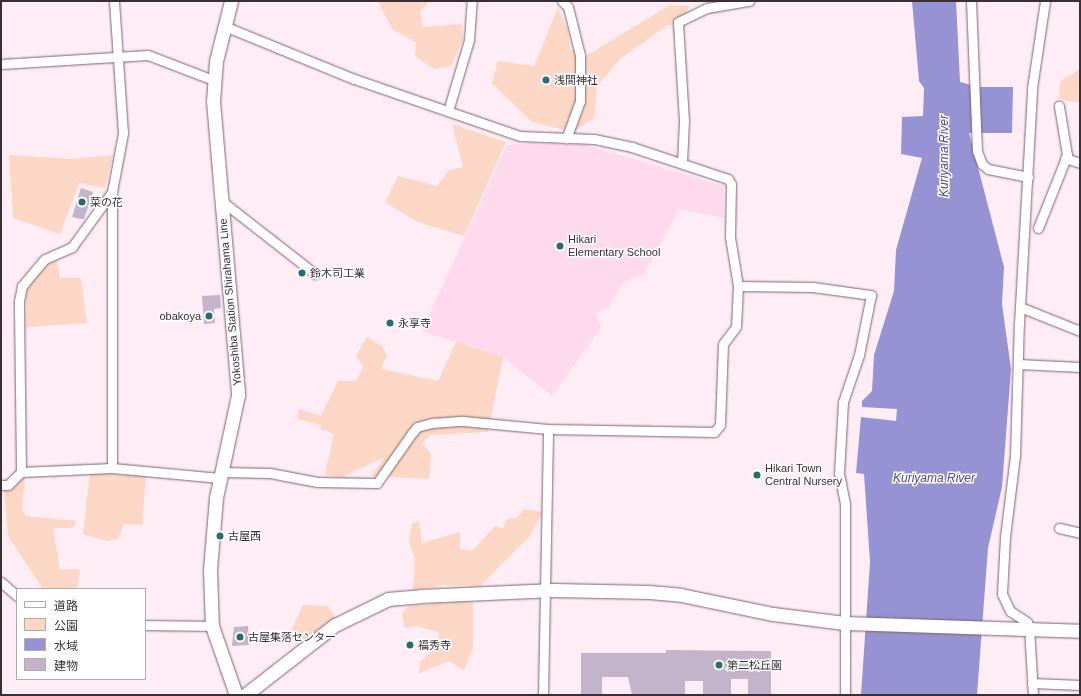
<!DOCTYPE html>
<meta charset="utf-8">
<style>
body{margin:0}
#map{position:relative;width:1081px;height:696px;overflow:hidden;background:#ffedf6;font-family:Helvetica,"Noto Sans JP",sans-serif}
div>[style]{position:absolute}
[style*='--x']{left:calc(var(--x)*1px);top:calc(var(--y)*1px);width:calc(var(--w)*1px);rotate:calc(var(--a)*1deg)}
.built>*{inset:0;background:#ffd9ec}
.green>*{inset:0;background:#fcd7c6}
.water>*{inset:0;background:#9593d4}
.building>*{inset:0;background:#c3b3cb}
.roads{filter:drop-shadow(0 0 1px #7d6370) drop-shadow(0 0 1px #7d6370)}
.street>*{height:9px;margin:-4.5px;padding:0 4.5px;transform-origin:4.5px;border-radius:4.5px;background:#fff}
.secondary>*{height:13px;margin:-6.5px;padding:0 6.5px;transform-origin:6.5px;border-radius:6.5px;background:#fff}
.dots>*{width:11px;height:11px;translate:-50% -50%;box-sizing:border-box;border:2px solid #fff;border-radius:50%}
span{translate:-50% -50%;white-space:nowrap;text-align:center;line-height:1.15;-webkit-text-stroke:3px #fff;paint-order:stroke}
.poi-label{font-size:11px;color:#3a2f34}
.left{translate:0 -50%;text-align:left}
.right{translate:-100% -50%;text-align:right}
.street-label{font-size:11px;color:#3a2f34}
.water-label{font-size:12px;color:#4e4593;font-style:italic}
.frame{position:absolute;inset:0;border:2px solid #3a2f34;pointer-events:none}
.legend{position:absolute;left:16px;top:588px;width:130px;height:92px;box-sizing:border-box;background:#fff;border:1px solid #b0acae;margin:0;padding:5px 7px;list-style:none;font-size:12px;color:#3a2f34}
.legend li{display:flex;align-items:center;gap:8px;height:20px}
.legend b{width:20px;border:1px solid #b0acae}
</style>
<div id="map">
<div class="built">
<i style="clip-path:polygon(536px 143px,586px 145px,724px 186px,724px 218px,679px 209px,644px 274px,622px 283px,608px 309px,596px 312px,601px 328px,552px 396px,503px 357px,422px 331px,507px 145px)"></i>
</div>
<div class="green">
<i style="clip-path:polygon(378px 1px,429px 1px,420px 11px,423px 27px,462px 24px,463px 40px,451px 66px,434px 69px,415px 56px,416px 43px,392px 29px)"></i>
<i style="clip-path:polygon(670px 5px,690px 6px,679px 26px,668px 25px,621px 58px,597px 86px,594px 118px,573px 132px,532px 122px,492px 83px,498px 61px,534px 66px,558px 8px,568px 31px,570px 49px,586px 56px)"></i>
<i style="clip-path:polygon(1080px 69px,1080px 103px,1059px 99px,1060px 82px)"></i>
<i style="clip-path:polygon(452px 124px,506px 142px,464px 236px,417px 222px,385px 202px,398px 176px,437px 186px,449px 170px,463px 167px)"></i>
<i style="clip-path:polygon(9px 155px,72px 159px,113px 155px,105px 188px,79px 183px,60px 234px,13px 218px)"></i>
<i style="clip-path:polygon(56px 256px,60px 278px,81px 278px,87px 323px,26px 327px,26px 291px,41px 269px)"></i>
<i style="clip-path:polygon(367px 337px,382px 346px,387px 355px,381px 369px,438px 381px,456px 342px,503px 357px,488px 432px,430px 435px,422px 443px,431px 454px,429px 479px,371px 476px,385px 457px,342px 477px,325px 475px,334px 434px,320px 429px,321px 425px,297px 419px,299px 409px,321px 416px,338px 381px,356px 381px,363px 367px,356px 356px)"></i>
<i style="clip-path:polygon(90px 473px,146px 476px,142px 525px,124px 524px,118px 539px,107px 541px,83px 534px)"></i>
<i style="clip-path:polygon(25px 476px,22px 511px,27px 516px,76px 521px,73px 528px,53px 528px,60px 570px,80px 569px,77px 589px,43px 589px,8px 536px,4px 490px)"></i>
<i style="clip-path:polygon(524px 509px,543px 512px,529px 537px,480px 586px,446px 585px,413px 590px,415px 559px,409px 542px,412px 524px,419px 521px,422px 543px,460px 532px,460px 549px,472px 551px,495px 526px,503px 528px,507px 519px,517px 518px)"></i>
<i style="clip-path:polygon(473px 600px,473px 648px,464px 670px,449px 661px,419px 673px,420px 662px,434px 649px,440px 633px,416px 626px,404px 628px,402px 613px,409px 606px)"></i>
<i style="clip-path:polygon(303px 605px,328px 606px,335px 618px,298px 644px,292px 629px)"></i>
</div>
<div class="water">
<i style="clip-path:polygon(912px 1px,956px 1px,960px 82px,978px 87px,1013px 87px,1012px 133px,969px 133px,1004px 267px,1002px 304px,1011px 369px,1002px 487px,988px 548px,977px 695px,861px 695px,870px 562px,864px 474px,856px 473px,861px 417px,896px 421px,897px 409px,862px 407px,862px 401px,872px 391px,874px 355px,894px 291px,896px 250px,922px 158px,901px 154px,902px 117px,923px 116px,924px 88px,919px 81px)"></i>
</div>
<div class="building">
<i style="clip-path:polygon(81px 188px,93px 192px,84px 219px,80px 219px,72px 217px)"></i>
<i style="clip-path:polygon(220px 295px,221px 308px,214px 309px,215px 323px,204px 324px,202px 296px)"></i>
<i style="clip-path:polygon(248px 626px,249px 645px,232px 646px,234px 627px)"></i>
<i style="clip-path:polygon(666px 650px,771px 651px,771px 695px,748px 695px,748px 679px,731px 679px,731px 695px,703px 695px,703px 681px,685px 681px,685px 695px,632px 695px,628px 677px,602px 677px,602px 695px,581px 695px,581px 653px,666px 653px)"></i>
</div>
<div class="roads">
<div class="street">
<i style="--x:562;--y:1;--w:8;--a:45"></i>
<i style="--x:568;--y:7;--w:49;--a:76"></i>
<i style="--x:580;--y:55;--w:46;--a:90"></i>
<i style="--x:580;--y:101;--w:40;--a:110.2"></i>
<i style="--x:971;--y:1;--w:150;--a:87.7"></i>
<i style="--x:977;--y:151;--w:14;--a:69"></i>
<i style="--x:982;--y:164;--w:8;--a:40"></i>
<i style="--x:988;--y:169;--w:41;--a:11.3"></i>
<i style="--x:1;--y:64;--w:147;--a:-3.5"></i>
<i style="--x:148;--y:55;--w:70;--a:21"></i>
<i style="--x:448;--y:111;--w:74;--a:-73.5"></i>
<i style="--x:469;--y:40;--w:39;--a:-86"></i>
<i style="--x:1065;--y:158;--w:16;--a:18"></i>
<i style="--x:682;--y:163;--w:42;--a:-87.3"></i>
<i style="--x:684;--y:121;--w:99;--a:-93.5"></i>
<i style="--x:678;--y:22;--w:32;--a:-26"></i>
<i style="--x:707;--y:8;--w:43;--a:-9.5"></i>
<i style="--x:223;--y:202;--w:117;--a:38"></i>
<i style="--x:1038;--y:228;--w:79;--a:-68.3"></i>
<i style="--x:1067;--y:155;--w:50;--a:-99.3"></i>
<i style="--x:738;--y:286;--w:75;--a:0.8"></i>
<i style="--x:813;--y:287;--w:59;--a:7.9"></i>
<i style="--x:871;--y:295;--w:61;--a:101.3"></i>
<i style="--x:859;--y:355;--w:50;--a:108.8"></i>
<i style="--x:843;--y:402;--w:71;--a:93.2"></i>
<i style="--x:839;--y:473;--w:32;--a:79"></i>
<i style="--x:845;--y:504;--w:191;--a:90"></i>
<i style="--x:1020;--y:307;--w:65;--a:21.8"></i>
<i style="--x:1018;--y:364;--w:62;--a:2.8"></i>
<i style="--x:112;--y:468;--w:276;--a:-90"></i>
<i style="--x:112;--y:192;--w:60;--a:-79.4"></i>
<i style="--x:123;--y:133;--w:132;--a:-93.9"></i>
<i style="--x:21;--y:472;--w:171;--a:-90.7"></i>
<i style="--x:19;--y:301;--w:15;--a:-79"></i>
<i style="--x:22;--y:286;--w:35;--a:-50"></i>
<i style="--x:45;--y:259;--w:30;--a:-24"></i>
<i style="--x:72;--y:247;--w:68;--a:-54"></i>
<i style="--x:221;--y:472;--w:49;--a:1.2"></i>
<i style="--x:270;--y:473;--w:48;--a:10.8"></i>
<i style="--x:317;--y:482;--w:60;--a:1"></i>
<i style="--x:377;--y:483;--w:61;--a:-55"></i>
<i style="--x:412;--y:433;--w:8;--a:-50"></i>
<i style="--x:417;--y:427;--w:16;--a:-15"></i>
<i style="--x:432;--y:423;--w:31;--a:-4"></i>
<i style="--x:463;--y:421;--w:85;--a:5.4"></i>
<i style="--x:548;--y:429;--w:166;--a:1"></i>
<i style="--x:714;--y:432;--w:9;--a:-49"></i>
<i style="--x:720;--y:425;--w:81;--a:-87.9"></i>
<i style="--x:723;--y:344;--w:21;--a:-53"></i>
<i style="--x:736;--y:327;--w:41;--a:-87.2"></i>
<i style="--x:738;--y:286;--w:50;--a:-99.3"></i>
<i style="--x:730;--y:237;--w:53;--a:-88.9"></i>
<i style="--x:731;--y:184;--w:6;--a:-121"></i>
<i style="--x:728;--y:179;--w:101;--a:-161.6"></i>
<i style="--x:632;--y:147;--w:39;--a:-168"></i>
<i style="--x:594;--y:139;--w:74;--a:-177.7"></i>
<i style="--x:520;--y:136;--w:176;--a:-161"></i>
<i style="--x:354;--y:79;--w:140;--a:-157.8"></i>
<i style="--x:1;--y:485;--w:7;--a:0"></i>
<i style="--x:8;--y:485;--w:18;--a:-45"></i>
<i style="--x:21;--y:472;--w:91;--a:-2.5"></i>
<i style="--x:112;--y:468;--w:108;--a:5.3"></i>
<i style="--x:1059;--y:528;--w:22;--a:13"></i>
<i style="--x:1;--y:582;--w:21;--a:41"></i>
<i style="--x:145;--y:625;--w:67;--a:0.9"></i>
<i style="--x:1032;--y:683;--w:48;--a:2.4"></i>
<i style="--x:543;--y:695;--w:266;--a:-88.9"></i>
<i style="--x:1033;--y:695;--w:68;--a:-93.4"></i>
<i style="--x:1029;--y:627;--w:5;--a:-112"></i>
<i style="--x:1027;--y:622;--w:20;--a:-147"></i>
<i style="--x:1010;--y:611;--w:19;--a:-115"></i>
<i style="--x:1002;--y:594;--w:57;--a:-87"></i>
<i style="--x:1005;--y:537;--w:83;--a:-83"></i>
<i style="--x:1015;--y:455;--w:131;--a:-88.3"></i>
<i style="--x:1019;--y:324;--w:236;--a:-86.8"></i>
<i style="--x:1032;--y:88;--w:88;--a:-81.5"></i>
</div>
<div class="secondary">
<i style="--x:231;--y:1;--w:62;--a:104"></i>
<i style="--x:216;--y:61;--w:40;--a:94.3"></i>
<i style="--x:213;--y:101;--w:295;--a:85.1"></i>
<i style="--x:238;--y:395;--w:105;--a:102.1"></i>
<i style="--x:216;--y:498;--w:72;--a:94.8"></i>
<i style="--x:210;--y:570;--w:56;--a:88"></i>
<i style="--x:212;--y:626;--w:73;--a:70.8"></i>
<i style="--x:245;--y:695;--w:114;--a:-37.9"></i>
<i style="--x:335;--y:625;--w:59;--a:-26.1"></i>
<i style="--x:388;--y:599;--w:32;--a:-5"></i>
<i style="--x:420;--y:596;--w:134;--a:-2.6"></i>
<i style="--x:554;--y:590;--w:95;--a:1.2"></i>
<i style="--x:649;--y:592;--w:32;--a:5"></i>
<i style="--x:681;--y:595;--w:94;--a:11.7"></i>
<i style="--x:773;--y:614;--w:72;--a:7.2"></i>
<i style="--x:844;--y:623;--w:236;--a:1.9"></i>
</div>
</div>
<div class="dots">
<i style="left:546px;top:80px;background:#246f6e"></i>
<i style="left:82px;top:202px;background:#246f6e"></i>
<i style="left:560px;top:246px;background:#246f6e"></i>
<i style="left:302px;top:273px;background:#246f6e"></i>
<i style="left:209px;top:316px;background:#246f6e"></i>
<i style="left:390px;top:323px;background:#246f6e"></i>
<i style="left:757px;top:475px;background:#246f6e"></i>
<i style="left:220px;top:536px;background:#246f6e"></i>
<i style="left:240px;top:637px;background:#246f6e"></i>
<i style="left:410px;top:645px;background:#246f6e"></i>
<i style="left:719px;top:665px;background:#246f6e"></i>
</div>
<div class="poi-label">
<span class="left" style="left:554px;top:80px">浅間神社</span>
<span class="left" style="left:90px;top:202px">菜の花</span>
<span class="left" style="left:568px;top:246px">Hikari<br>Elementary School</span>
<span class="left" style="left:310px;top:273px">鈴木司工業</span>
<span class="right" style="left:201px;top:316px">obakoya</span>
<span class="left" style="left:398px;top:323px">永享寺</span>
<span class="left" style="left:765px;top:475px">Hikari Town<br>Central Nursery</span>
<span class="left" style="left:228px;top:536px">古屋西</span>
<span class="left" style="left:248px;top:637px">古屋集落センター</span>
<span class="left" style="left:418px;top:645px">福秀寺</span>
<span class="left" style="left:727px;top:665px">第二松丘園</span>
</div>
<div class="street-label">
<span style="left:230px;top:302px;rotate:-95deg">Yokoshiba Station Shirahama Line</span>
</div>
<div class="water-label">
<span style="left:945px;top:156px;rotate:-90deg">Kuriyama River</span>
<span style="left:934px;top:479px">Kuriyama River</span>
</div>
<div class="frame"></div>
<ul class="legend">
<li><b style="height:5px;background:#fff"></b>道路</li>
<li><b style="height:11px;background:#fcd7c6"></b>公園</li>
<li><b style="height:11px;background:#9593d4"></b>水域</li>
<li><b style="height:11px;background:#c3b3cb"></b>建物</li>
</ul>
</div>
